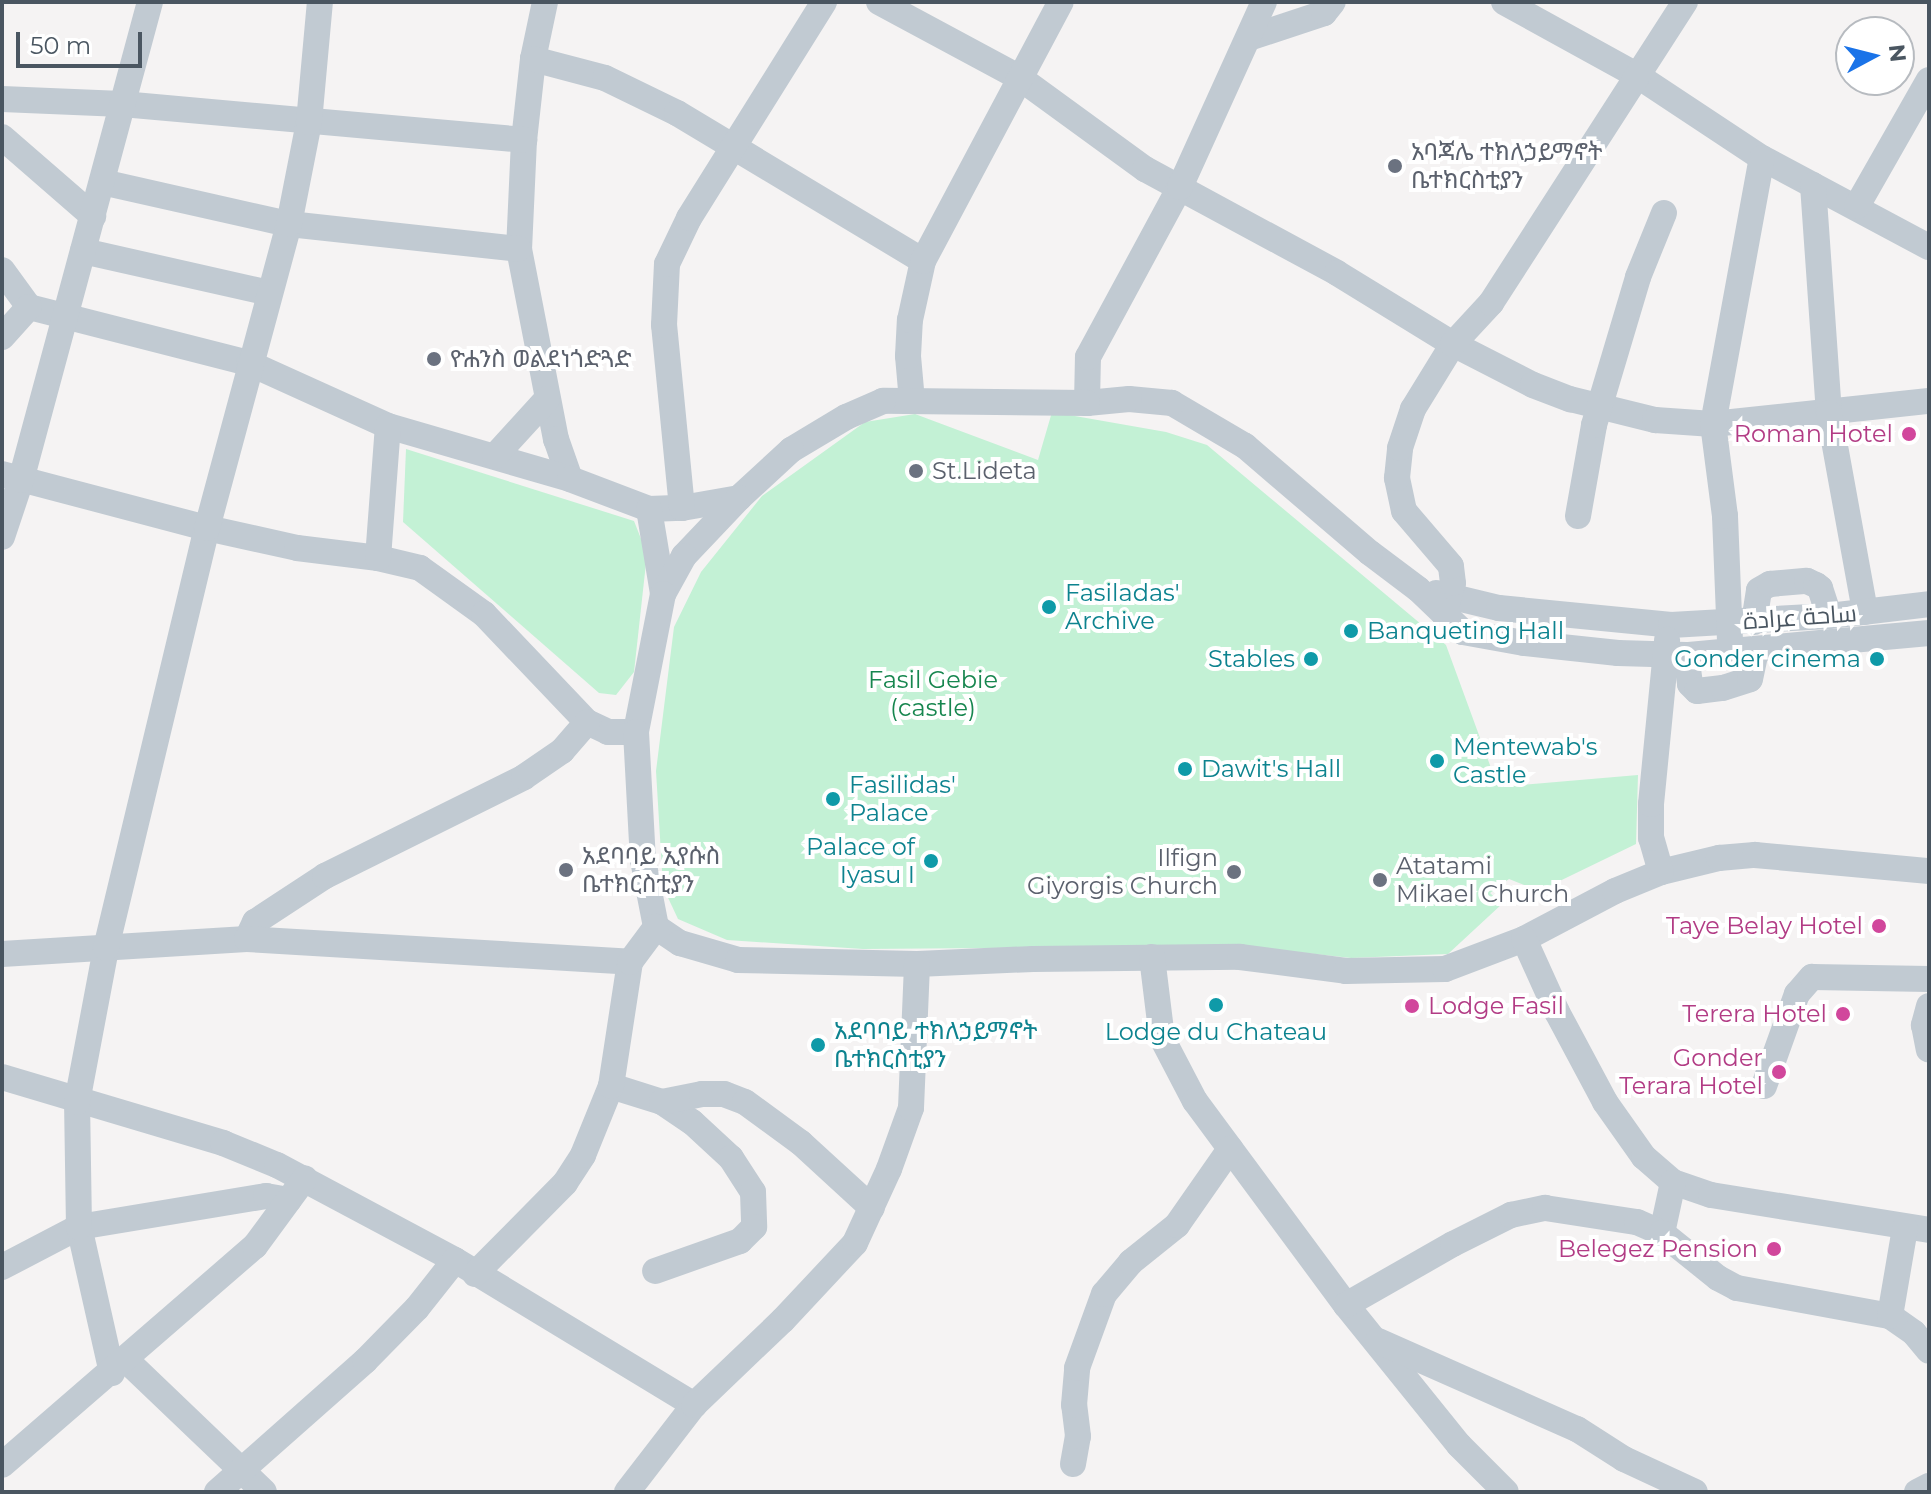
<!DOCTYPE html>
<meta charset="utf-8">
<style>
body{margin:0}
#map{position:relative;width:1931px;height:1494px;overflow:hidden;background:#f5f3f3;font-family:Montserrat,Cairo,"Noto Sans Ethiopic",sans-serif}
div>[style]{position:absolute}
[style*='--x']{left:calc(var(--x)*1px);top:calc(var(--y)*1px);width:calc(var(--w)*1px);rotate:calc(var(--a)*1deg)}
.green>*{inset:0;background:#c3f1d5}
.minor>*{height:26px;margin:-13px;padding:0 13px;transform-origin:13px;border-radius:13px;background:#c1cad2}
.dots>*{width:22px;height:22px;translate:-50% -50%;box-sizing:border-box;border:4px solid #fff;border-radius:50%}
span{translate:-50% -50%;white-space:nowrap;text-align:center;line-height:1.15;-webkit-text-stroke:8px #fff;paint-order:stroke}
.worship-label{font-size:24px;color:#5b616d}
.left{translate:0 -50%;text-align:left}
.right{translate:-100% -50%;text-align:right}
.hotel-label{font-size:24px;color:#b23c85}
.culture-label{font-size:24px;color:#0d838f}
.street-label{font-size:24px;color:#4a5661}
.park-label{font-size:24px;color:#17864f}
.frame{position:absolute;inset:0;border:4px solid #4a5661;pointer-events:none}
.north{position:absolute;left:1835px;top:16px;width:80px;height:80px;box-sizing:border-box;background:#fff;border:2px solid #b7bbc0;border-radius:50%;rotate:83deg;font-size:22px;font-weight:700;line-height:32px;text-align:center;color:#4a5661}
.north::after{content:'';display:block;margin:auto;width:28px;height:36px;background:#1a73e8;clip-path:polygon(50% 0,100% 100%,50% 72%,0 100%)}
.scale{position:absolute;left:16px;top:32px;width:126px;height:36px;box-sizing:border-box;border:4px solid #4a5661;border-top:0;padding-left:10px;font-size:24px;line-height:28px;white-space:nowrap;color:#4a5661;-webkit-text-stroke:6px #fff;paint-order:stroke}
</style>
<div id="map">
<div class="green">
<i style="clip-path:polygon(1052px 412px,1166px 432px,1207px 445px,1446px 645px,1498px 787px,1638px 775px,1636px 844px,1539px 891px,1509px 879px,1490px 893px,1502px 904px,1448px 954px,1351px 958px,1243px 946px,863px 949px,727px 940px,678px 919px,663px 887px,656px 771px,674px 627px,701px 572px,762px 496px,865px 422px,915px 414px,1038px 460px)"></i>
<i style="clip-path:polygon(406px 449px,634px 521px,647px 554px,634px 672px,616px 695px,599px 693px,403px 522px)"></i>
</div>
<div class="minor">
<i style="--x:545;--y:2;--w:58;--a:101.9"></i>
<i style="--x:533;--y:59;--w:81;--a:96.3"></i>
<i style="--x:524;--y:140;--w:109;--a:92.6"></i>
<i style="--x:519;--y:249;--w:194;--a:79"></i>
<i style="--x:556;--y:439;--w:42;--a:70.7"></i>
<i style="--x:879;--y:2;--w:160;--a:28.3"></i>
<i style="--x:1020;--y:78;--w:155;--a:36.1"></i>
<i style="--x:1145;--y:169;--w:218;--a:28.4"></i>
<i style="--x:1337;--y:273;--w:136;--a:31.5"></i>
<i style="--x:1453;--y:344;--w:90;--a:27.1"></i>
<i style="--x:1533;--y:385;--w:40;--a:21"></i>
<i style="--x:1570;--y:399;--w:88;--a:13.9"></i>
<i style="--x:1655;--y:420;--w:58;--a:3.9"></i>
<i style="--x:1713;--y:424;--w:217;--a:-6.1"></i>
<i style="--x:1504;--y:2;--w:153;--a:28.9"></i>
<i style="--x:1638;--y:76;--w:149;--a:33.5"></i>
<i style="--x:1762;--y:158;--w:189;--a:28.1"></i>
<i style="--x:1249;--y:38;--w:79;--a:-18.4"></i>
<i style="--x:1324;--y:13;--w:14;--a:-51"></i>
<i style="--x:533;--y:59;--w:74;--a:14.8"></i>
<i style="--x:605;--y:78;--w:80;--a:25.9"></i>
<i style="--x:677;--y:113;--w:287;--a:31"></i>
<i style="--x:2;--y:99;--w:120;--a:2.4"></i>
<i style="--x:122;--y:104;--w:404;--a:5.1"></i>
<i style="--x:2;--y:137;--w:121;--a:41"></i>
<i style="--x:102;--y:182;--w:192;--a:12.7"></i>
<i style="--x:289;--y:224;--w:231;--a:6.2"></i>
<i style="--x:1813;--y:185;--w:229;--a:86"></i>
<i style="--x:1829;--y:413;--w:202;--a:79.7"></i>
<i style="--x:1857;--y:206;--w:145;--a:-60.3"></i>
<i style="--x:83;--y:251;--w:191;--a:12.7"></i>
<i style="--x:2;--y:270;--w:46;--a:53.9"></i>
<i style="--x:29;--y:307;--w:227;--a:14.3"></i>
<i style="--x:249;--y:363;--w:153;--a:24.4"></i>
<i style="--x:388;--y:426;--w:190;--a:16.2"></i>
<i style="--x:570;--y:479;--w:85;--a:20.8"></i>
<i style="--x:649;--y:509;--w:33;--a:-2"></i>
<i style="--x:682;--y:508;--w:58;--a:-10"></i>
<i style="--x:2;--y:337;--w:40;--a:-48"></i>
<i style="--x:912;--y:401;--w:45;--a:-95.1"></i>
<i style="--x:908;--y:356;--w:36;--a:-87"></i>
<i style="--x:910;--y:320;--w:60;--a:-77.6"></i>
<i style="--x:923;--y:261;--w:293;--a:-62"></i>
<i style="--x:1087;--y:403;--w:46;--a:-88.8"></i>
<i style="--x:1088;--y:357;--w:193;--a:-61.6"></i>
<i style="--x:1180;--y:187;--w:203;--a:-65.6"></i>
<i style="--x:495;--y:456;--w:77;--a:-47.6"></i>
<i style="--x:2;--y:474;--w:212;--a:14.8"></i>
<i style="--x:207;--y:528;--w:92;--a:12.5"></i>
<i style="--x:297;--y:548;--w:82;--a:7"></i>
<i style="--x:378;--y:558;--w:43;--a:13.4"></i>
<i style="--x:420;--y:568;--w:79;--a:35.7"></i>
<i style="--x:484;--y:614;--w:149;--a:46.4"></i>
<i style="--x:587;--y:722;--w:23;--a:25"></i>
<i style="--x:608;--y:732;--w:28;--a:0"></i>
<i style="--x:682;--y:508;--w:184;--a:-95.6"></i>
<i style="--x:664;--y:325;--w:61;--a:-87.2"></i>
<i style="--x:667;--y:264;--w:51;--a:-64.4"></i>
<i style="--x:689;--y:218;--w:255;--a:-58"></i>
<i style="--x:649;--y:509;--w:86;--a:80.6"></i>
<i style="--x:1578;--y:516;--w:92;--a:-80"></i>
<i style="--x:1594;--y:425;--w:154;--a:-73.4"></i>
<i style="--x:1638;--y:277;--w:69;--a:-67.9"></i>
<i style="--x:2;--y:537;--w:60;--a:-71.6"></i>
<i style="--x:21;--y:480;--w:495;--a:-74.9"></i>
<i style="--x:378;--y:558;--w:132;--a:-85.7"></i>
<i style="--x:1436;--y:593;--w:65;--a:13.4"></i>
<i style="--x:1499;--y:608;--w:173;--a:5.6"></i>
<i style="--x:1671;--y:625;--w:158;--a:-3.3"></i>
<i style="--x:1829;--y:616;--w:101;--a:-6.8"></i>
<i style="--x:1444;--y:614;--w:32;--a:-74"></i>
<i style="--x:1453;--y:583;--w:17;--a:-97"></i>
<i style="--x:1451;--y:566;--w:72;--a:-130.5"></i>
<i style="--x:1404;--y:511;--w:34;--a:-102"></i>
<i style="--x:1397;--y:478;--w:30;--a:-84"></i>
<i style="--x:1400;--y:448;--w:41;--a:-71.6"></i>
<i style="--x:1413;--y:409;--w:76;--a:-58.4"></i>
<i style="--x:1453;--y:344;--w:56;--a:-47.2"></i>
<i style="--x:1491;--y:303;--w:358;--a:-57.2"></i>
<i style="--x:1754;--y:622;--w:32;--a:-81"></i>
<i style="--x:1759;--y:590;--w:13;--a:-29"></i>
<i style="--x:1770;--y:584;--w:37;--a:-5"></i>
<i style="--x:1807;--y:581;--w:10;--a:24"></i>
<i style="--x:1816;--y:585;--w:5;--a:37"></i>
<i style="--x:1820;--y:588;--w:29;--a:72"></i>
<i style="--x:1929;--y:633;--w:244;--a:174.8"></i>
<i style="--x:1686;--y:655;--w:68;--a:-178.3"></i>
<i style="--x:1618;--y:653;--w:95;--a:-173.9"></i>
<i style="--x:1524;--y:643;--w:62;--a:-169.8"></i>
<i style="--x:1463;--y:632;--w:62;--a:-136.3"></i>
<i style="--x:1418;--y:589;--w:60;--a:-143.1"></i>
<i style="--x:1370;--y:553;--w:165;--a:-139.4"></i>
<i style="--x:1245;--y:446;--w:85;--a:-149.5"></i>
<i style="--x:1172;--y:403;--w:43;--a:-174.7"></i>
<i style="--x:1129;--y:399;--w:42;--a:174.6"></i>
<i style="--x:1087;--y:403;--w:204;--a:-179.4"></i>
<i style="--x:883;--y:401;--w:40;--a:156.6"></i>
<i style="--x:846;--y:417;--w:64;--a:149"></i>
<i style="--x:791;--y:450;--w:71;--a:137.3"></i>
<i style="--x:739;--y:498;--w:80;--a:133.5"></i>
<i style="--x:684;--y:556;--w:43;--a:118.9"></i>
<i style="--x:663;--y:594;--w:141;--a:101.1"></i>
<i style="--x:636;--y:732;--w:128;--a:86.9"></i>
<i style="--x:643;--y:860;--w:68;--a:79"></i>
<i style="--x:656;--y:927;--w:29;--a:34"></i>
<i style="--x:680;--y:943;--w:60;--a:16.3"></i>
<i style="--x:738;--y:960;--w:179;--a:1.3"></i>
<i style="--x:917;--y:964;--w:116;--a:-2.5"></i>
<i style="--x:1033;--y:959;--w:207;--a:-0.6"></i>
<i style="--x:1240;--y:957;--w:107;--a:7.5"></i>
<i style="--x:1346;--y:971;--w:99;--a:-1.2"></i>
<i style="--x:1445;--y:969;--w:85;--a:-20.8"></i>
<i style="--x:1524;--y:939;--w:103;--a:-27.8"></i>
<i style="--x:1615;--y:891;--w:50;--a:-22.4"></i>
<i style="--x:1661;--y:872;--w:60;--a:-13.6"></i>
<i style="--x:1719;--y:858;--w:36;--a:-5"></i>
<i style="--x:1755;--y:855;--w:175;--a:5.3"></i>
<i style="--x:1730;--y:641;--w:125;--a:-92.3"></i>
<i style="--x:1725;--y:516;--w:93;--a:-97.4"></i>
<i style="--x:1713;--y:424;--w:270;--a:-79.6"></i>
<i style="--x:1686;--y:655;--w:29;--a:82"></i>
<i style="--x:1690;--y:684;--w:10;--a:45"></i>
<i style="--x:1697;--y:691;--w:26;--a:-7"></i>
<i style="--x:1723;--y:688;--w:28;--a:-18"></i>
<i style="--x:1750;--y:679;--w:29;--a:-78"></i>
<i style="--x:1661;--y:872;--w:35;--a:-106"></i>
<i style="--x:1651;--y:838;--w:34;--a:-90"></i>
<i style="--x:1651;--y:804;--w:165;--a:-84.4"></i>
<i style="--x:247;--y:939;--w:19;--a:-65"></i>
<i style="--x:255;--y:922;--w:84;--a:-33.3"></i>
<i style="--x:325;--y:876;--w:222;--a:-26.4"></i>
<i style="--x:524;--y:777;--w:46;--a:-34.4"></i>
<i style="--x:562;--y:751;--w:38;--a:-49"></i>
<i style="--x:1524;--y:939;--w:80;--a:65.7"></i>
<i style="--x:1557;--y:1012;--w:102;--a:61.9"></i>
<i style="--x:1605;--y:1102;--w:67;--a:54.7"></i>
<i style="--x:1644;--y:1157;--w:38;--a:41"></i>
<i style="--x:1673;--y:1182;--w:40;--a:18.9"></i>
<i style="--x:1711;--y:1195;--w:221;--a:9.1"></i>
<i style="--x:2;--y:954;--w:245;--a:-3.5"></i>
<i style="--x:247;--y:939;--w:384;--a:3.4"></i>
<i style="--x:1152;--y:957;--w:82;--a:83"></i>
<i style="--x:1162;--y:1038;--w:71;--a:62.4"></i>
<i style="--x:1195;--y:1101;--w:254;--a:53.5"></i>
<i style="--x:1346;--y:1305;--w:180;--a:51.1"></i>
<i style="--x:1459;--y:1445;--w:66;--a:45"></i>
<i style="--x:1929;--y:1006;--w:20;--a:105"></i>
<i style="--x:1924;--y:1025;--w:25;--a:79"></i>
<i style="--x:2;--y:1077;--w:231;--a:16.6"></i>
<i style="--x:223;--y:1143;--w:58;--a:22.2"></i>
<i style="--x:277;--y:1165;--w:202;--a:28.1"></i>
<i style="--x:455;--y:1260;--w:280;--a:31.2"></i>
<i style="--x:611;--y:1086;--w:53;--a:17.4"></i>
<i style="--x:662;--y:1102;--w:36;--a:34"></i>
<i style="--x:692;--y:1122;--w:53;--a:42.7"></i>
<i style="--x:731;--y:1158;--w:40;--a:57.1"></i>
<i style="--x:753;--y:1192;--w:35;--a:88"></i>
<i style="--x:754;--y:1227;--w:20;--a:135"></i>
<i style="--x:740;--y:1241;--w:90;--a:160.6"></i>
<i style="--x:1764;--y:1086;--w:98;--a:-70.3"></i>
<i style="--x:1797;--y:994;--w:23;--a:-49"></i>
<i style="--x:1812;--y:977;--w:117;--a:1"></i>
<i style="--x:662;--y:1102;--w:41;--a:-11.3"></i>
<i style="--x:702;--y:1094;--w:22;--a:0"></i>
<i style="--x:724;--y:1094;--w:22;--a:21"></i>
<i style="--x:745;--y:1102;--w:69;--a:36.2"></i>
<i style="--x:801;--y:1143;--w:96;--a:42.5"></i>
<i style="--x:1662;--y:1233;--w:52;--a:-77.8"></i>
<i style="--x:2;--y:1267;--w:87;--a:-27.5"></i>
<i style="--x:79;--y:1227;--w:190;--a:-9.4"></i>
<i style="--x:266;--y:1196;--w:23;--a:10"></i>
<i style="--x:475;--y:1274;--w:128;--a:-45.3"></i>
<i style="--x:565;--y:1183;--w:33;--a:-57"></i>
<i style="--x:583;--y:1155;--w:74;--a:-67.9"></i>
<i style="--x:611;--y:1086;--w:125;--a:-81.3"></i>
<i style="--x:630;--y:962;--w:44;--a:-53.4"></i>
<i style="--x:1346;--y:1305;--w:123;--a:-29.7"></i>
<i style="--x:1453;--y:1244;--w:65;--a:-26.6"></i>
<i style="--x:1511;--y:1215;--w:35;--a:-12"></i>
<i style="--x:1545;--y:1208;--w:93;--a:8.7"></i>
<i style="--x:1637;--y:1222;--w:27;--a:24"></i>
<i style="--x:1662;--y:1233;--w:72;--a:38.8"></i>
<i style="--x:1718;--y:1278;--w:21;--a:28"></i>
<i style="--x:1737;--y:1288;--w:156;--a:10.4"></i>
<i style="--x:1890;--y:1316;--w:29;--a:35"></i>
<i style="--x:1914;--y:1333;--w:23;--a:50"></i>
<i style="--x:1890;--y:1316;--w:89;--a:-80.3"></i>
<i style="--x:1378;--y:1341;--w:218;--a:23.9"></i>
<i style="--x:1577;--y:1429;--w:56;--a:32.6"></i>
<i style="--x:1624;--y:1459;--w:78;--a:24.9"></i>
<i style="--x:125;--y:1359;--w:192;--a:43.7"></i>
<i style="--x:112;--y:1373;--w:150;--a:-102.7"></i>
<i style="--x:79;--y:1227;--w:125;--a:-90.9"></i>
<i style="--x:77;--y:1102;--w:157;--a:-79.3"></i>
<i style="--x:106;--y:948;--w:432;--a:-76.5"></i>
<i style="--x:207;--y:528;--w:315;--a:-74.9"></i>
<i style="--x:289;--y:224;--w:104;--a:-78.9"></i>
<i style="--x:309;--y:122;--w:121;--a:-84.8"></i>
<i style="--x:1073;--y:1464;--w:28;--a:-80"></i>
<i style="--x:1078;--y:1436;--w:31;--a:-97"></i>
<i style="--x:1074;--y:1405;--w:37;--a:-85"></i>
<i style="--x:1077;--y:1368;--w:79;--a:-70"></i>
<i style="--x:1104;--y:1294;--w:42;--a:-49.8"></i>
<i style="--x:1131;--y:1262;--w:59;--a:-38.8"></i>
<i style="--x:1177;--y:1225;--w:93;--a:-55.1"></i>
<i style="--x:2;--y:1465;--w:335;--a:-40.9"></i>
<i style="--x:255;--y:1246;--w:84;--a:-53.7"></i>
<i style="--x:217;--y:1492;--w:198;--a:-41.5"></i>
<i style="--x:365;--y:1361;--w:74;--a:-45.5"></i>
<i style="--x:417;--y:1308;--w:61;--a:-51.6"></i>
<i style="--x:627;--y:1492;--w:110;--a:-52.4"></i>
<i style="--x:694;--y:1405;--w:123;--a:-43.7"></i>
<i style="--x:783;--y:1320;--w:105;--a:-46.9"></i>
<i style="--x:855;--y:1243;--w:81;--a:-65.3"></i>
<i style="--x:889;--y:1169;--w:65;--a:-70.2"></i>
<i style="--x:911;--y:1108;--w:144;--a:-87.6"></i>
<i style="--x:1917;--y:1492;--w:13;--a:-27"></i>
</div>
<div class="dots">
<i style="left:1395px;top:166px;background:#6b7280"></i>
<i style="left:434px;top:359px;background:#6b7280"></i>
<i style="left:1909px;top:434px;background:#d1479c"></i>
<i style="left:916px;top:471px;background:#6b7280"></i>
<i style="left:1049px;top:607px;background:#0f9aa8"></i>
<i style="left:1351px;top:631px;background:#0f9aa8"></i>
<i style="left:1311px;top:659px;background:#0f9aa8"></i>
<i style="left:1877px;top:659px;background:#0f9aa8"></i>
<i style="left:1437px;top:761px;background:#0f9aa8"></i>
<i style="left:1185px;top:769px;background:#0f9aa8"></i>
<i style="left:833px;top:799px;background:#0f9aa8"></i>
<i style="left:931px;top:861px;background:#0f9aa8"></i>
<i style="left:566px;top:870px;background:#6b7280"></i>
<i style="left:1234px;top:872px;background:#6b7280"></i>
<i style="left:1380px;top:880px;background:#6b7280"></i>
<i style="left:1879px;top:926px;background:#d1479c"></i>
<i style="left:1216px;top:1005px;background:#0f9aa8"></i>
<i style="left:1412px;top:1006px;background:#d1479c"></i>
<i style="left:1843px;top:1014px;background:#d1479c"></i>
<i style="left:818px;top:1045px;background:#0f9aa8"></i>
<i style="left:1779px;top:1072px;background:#d1479c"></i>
<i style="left:1774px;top:1249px;background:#d1479c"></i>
</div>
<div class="worship-label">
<span class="left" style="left:1411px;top:166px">አባጃሌ ተክለኃይማኖት<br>ቤተክርስቲያን</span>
<span class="left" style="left:450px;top:359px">ዮሐንስ ወልደነጎድጓድ</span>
<span class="left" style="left:932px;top:471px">St.Lideta</span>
<span class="left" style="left:582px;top:870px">አደባባይ ኢየሱስ<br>ቤተክርስቲያን</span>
<span class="right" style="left:1218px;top:872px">Ilfign<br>Giyorgis Church</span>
<span class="left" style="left:1396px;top:880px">Atatami<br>Mikael Church</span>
</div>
<div class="hotel-label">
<span class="right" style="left:1893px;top:434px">Roman Hotel</span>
<span class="right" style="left:1863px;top:926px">Taye Belay Hotel</span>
<span class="left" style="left:1428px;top:1006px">Lodge Fasil</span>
<span class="right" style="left:1827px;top:1014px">Terera Hotel</span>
<span class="right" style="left:1763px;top:1072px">Gonder<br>Terara Hotel</span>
<span class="right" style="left:1758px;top:1249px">Belegez Pension</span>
</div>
<div class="culture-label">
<span class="left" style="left:1065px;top:607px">Fasiladas'<br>Archive</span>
<span class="left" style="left:1367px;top:631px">Banqueting Hall</span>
<span class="right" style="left:1295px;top:659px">Stables</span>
<span class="right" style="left:1861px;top:659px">Gonder cinema</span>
<span class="left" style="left:1453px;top:761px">Mentewab's<br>Castle</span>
<span class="left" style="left:1201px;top:769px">Dawit's Hall</span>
<span class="left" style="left:849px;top:799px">Fasilidas'<br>Palace</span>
<span class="right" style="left:915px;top:861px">Palace of<br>Iyasu I</span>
<span class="left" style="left:834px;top:1045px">አደባባይ ተክለኃይማኖት<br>ቤተክርስቲያን</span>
<span style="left:1216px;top:1032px">Lodge du Chateau</span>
</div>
<div class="street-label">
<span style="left:1800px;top:617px;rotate:-4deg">ساحة عرادة</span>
</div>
<div class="park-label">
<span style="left:933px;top:694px">Fasil Gebie<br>(castle)</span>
</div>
<div class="frame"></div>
<div class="north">N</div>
<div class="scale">50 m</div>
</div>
